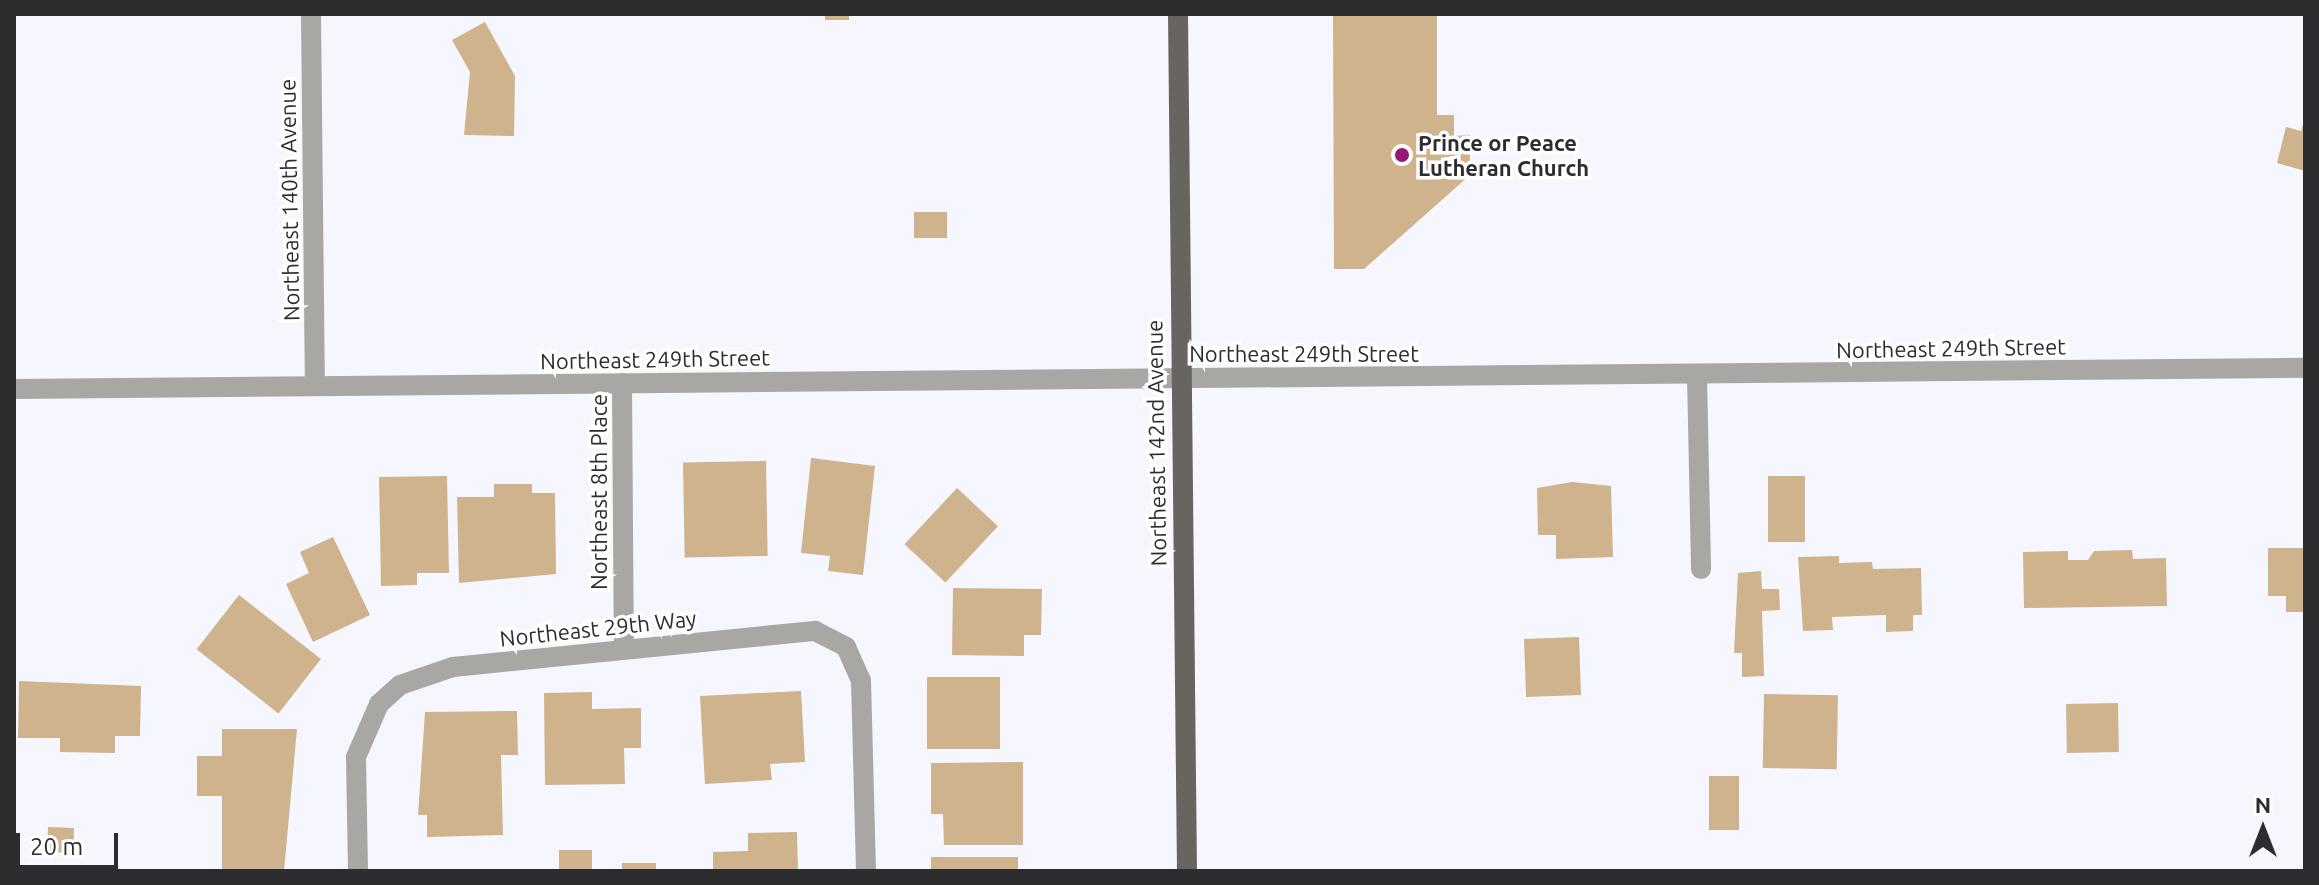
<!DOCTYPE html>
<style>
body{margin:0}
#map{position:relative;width:2319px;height:885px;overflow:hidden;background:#f6f6fe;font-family:Ubuntu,sans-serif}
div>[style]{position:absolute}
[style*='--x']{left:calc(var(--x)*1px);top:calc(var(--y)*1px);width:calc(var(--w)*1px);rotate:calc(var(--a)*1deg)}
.building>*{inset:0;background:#cfb38d;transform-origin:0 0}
.minor>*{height:20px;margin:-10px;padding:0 10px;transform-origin:10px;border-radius:10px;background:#a8a7a4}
.major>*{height:20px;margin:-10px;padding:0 10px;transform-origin:10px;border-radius:10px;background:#686560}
.dots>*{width:22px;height:22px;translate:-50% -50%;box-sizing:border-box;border:4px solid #fff;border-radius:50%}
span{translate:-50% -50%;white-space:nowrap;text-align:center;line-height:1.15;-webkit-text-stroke:7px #fff;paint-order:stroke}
.poi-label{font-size:22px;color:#2d2d30;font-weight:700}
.left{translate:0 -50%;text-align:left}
.street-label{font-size:22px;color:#2d2d30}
.frame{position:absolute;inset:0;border:16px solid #2d2d30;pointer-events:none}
.north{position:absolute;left:2223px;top:789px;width:80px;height:80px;-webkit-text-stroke:6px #fff;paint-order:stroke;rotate:0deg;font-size:22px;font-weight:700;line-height:32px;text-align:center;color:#2d2d30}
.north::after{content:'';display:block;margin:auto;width:28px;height:36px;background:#2d2d30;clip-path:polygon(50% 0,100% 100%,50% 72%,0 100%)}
.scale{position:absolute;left:16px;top:833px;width:102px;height:36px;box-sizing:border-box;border:4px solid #2d2d30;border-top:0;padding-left:10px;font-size:24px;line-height:28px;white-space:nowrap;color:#2d2d30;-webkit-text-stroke:6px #fff;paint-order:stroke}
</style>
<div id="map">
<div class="building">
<i style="left:825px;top:14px;width:24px;height:6px"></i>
<i style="clip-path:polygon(1333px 14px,1437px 14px,1437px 115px,1454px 115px,1454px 136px,1470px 135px,1470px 175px,1364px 269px,1334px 269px)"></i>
<i style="clip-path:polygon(485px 22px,515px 76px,514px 136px,464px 135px,470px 72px,452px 40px)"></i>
<i style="clip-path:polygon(2305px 118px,2305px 171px,2277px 163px,2286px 127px,2301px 131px)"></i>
<i style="left:914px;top:212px;width:33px;height:26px"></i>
<i style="clip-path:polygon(811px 458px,875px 466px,863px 575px,828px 571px,830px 556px,801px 553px)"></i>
<i style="left:766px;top:461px;width:95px;height:83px;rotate:89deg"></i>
<i style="clip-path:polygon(447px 476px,449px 573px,417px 573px,417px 585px,381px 586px,379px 477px)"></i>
<i style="left:1805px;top:476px;width:66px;height:37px;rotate:90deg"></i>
<i style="clip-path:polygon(1572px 482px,1611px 486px,1613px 557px,1556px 559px,1556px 535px,1538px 535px,1537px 488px)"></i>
<i style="clip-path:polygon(494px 484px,532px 484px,532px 493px,555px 493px,556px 574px,459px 583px,457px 497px,494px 497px)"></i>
<i style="left:957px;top:488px;width:56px;height:77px;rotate:43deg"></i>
<i style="clip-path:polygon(333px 537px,370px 615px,313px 642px,286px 584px,309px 573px,300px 552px)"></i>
<i style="clip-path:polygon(2268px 548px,2305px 548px,2305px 612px,2286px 612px,2286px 596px,2268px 596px)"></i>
<i style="clip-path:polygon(2132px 550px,2133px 559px,2166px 558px,2167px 606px,2024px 608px,2023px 552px,2068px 551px,2068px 560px,2088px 560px,2094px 551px)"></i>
<i style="clip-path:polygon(1839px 556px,1839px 563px,1872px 562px,1873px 569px,1921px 568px,1922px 615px,1913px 615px,1913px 631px,1886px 632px,1886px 615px,1832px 617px,1833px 630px,1803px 631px,1798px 557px)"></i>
<i style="clip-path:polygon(1761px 571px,1762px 589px,1779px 589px,1780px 610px,1762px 611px,1764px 676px,1742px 677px,1742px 653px,1734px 653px,1738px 573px)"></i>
<i style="clip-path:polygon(953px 588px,1042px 589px,1041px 635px,1024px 635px,1024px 656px,952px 655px)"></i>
<i style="left:239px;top:595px;width:104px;height:69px;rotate:38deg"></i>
<i style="left:1579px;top:637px;width:58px;height:55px;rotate:88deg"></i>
<i style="left:927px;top:677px;width:73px;height:72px"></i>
<i style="clip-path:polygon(19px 681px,141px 686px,140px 736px,115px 736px,115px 753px,60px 752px,60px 738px,18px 738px)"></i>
<i style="clip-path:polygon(801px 691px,805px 762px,770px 764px,772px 780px,705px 784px,700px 696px)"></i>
<i style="clip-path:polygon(592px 692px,592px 709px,641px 708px,641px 748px,624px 748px,625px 784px,545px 785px,544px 693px)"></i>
<i style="left:1764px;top:694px;width:74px;height:74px;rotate:1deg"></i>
<i style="left:2118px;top:703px;width:49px;height:52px;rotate:89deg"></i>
<i style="clip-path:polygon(517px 711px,518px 755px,501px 755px,503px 835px,427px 837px,427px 815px,418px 815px,425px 712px)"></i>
<i style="clip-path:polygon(222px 729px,297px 729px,284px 871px,222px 871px,222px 796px,197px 796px,197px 756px,222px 756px)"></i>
<i style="clip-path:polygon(1023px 762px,1023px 845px,944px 845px,943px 814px,931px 814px,931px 763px)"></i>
<i style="left:1709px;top:776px;width:30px;height:54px"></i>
<i style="left:48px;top:827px;width:26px;height:25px;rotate:2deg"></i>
<i style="clip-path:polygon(797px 832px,798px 871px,713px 871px,713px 852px,748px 851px,748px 833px)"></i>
<i style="left:559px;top:850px;width:33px;height:21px"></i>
<i style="left:931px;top:857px;width:87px;height:14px"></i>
<i style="left:656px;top:863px;width:8px;height:34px;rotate:90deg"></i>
</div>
<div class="minor">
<i style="--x:311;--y:14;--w:372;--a:89.4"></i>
<i style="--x:1697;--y:375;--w:194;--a:88.8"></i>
<i style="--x:622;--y:383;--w:266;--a:89.6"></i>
<i style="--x:14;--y:389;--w:2291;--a:-0.53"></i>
<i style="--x:358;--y:871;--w:114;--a:-91"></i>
<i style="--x:356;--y:757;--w:58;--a:-66.5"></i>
<i style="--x:379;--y:704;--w:28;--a:-42"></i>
<i style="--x:400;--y:685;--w:56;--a:-18.8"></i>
<i style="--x:453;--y:667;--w:364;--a:-5.7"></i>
<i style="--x:815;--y:631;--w:35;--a:27"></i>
<i style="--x:846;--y:647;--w:36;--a:66"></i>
<i style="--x:861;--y:680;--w:191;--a:88.5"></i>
</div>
<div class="major">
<i style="--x:1178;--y:14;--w:857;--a:89.4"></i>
</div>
<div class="dots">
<i style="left:1402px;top:155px;background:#931975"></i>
</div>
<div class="poi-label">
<span class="left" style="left:1418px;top:155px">Prince or Peace<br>Lutheran Church</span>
</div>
<div class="street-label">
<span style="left:289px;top:200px;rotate:-91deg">Northeast 140th Avenue</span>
<span style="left:1951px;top:348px;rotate:-1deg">Northeast 249th Street</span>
<span style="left:1304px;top:354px">Northeast 249th Street</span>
<span style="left:655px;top:359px;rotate:-1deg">Northeast 249th Street</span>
<span style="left:1156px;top:443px;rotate:-91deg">Northeast 142nd Avenue</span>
<span style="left:599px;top:492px;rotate:-90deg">Northeast 8th Place</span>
<span style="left:598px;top:628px;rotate:-6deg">Northeast 29th Way</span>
</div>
<div class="frame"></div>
<div class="north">N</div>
<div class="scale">20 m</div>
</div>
